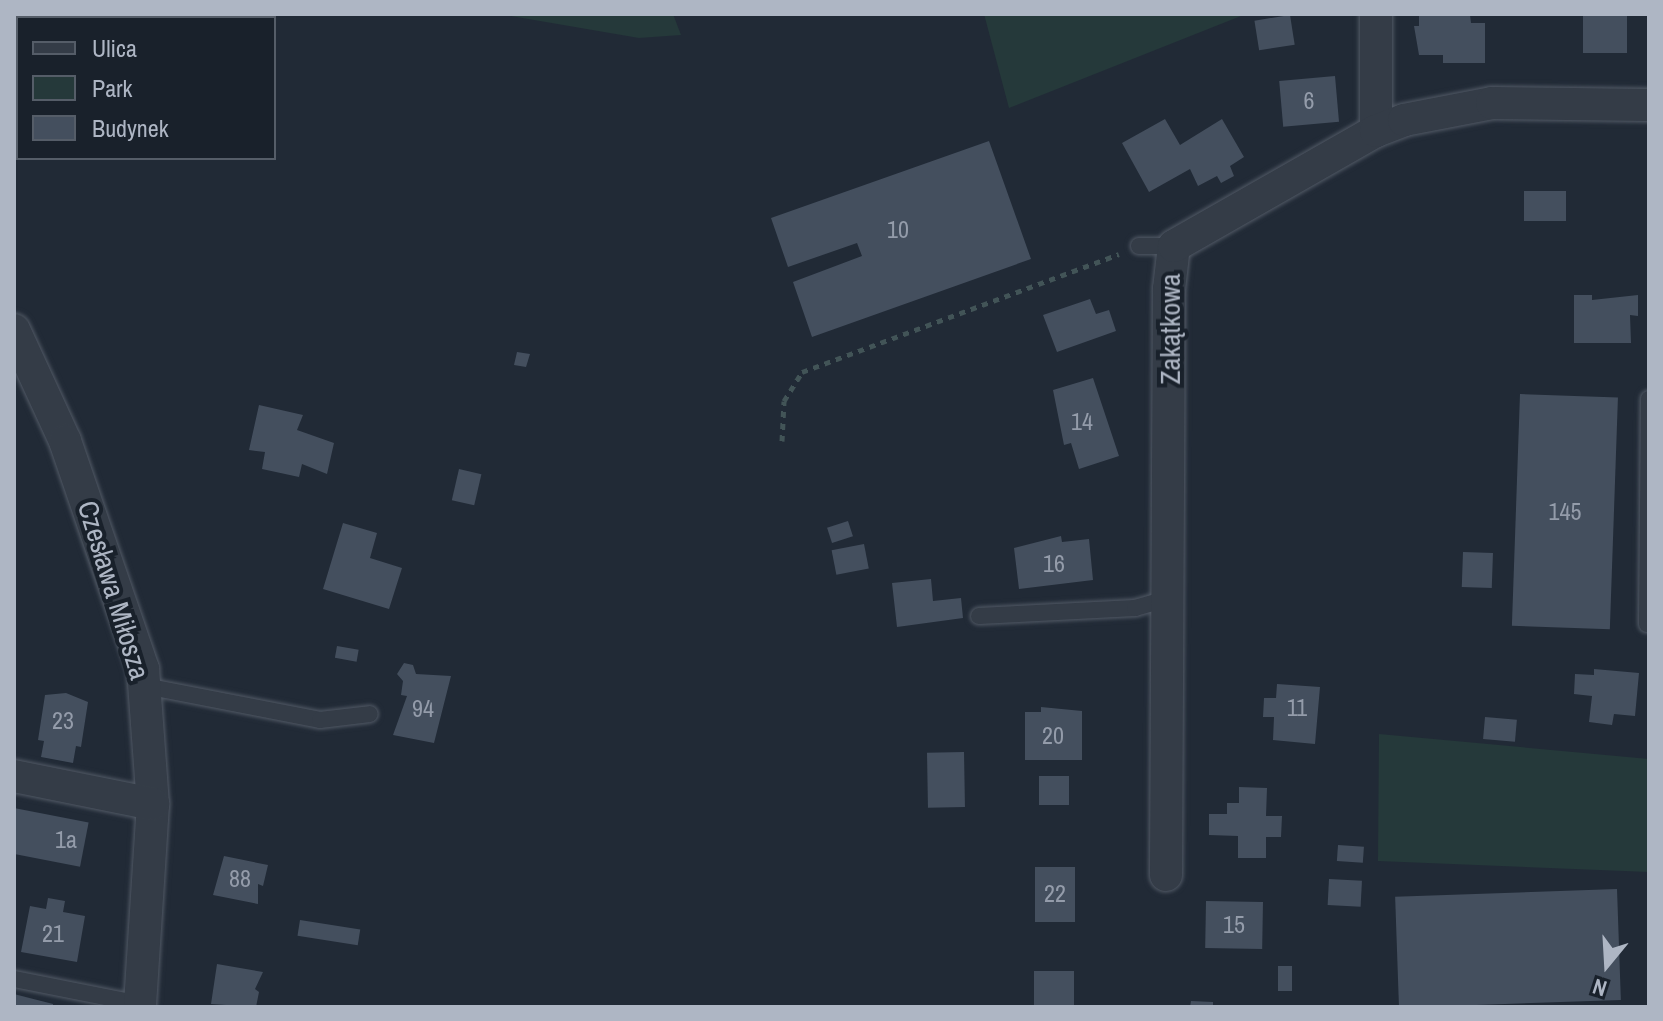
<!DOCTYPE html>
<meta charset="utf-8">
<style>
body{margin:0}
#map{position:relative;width:1663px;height:1021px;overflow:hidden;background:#212a36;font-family:"Archivo Narrow",sans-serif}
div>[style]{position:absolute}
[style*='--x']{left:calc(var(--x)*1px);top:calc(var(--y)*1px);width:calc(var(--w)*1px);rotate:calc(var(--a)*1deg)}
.green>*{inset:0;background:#25393a}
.building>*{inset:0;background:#444f5e;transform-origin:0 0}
.path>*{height:5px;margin-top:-2.5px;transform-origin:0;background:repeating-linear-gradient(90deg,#425457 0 6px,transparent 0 12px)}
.roads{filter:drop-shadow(0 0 2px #515965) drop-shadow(0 0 2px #515965)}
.service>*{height:16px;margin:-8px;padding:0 8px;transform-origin:8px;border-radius:8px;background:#343c47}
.minor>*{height:32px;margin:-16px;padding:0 16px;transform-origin:16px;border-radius:16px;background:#343c47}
span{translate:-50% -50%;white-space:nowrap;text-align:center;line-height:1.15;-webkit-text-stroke:8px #19212b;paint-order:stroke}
.number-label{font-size:24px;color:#949caa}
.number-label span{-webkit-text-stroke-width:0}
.street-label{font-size:28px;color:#aeb6c4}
.frame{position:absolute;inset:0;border:16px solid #aeb6c4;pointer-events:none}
.legend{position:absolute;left:16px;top:16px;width:260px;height:144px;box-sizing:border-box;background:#19212b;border:2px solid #555d68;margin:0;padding:10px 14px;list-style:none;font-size:24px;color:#aeb6c4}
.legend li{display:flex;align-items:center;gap:16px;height:40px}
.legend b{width:40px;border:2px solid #555d68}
.north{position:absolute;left:1567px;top:925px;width:80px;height:80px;-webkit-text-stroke:6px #19212b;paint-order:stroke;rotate:198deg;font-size:22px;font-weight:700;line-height:32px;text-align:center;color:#aeb6c4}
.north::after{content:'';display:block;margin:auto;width:28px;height:36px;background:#aeb6c4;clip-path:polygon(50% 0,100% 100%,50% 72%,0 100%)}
</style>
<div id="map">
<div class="green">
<i style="clip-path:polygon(500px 14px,673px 14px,681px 35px,639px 38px)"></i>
<i style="clip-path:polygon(984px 14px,1246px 14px,1009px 108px)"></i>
<i style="clip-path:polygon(1379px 734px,1649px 759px,1649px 872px,1378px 861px)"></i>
</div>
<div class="building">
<i style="left:1583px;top:14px;width:44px;height:39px"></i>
<i style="left:1290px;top:15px;width:30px;height:36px;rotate:81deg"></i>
<i style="clip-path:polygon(1470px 15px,1471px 23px,1485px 23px,1485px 63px,1443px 63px,1443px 55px,1419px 55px,1414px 26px,1419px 26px,1419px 16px)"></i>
<i style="left:1335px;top:76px;width:46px;height:56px;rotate:85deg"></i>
<i style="clip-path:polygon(1165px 119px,1180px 145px,1222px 119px,1244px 157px,1230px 166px,1234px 176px,1221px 183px,1217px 176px,1198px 186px,1190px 169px,1149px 192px,1122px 143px)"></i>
<i style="clip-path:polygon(989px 141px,1031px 259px,812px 337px,793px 282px,862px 256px,857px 243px,788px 267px,771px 218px)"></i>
<i style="left:1524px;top:191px;width:42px;height:30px"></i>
<i style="clip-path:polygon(1574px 295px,1592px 295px,1592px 300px,1638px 295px,1638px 316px,1630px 315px,1631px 343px,1574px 343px)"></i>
<i style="clip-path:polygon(1090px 299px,1096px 314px,1109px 310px,1116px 331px,1057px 352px,1043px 315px)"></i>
<i style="clip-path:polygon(517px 352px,530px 354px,526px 367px,514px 365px)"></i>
<i style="clip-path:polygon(1093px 378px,1119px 456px,1079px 469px,1071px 443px,1064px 445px,1053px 390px)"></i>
<i style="left:1520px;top:394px;width:98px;height:232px;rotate:2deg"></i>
<i style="clip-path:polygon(259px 405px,303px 415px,297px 430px,334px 443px,327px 474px,302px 464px,299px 477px,262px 469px,265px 452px,249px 450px)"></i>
<i style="left:459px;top:469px;width:23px;height:32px;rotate:13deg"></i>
<i style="left:848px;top:521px;width:16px;height:22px;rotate:72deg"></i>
<i style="clip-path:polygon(343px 523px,377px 533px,370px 558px,402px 568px,389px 609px,323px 589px)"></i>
<i style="clip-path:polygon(1061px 536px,1062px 542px,1089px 539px,1093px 580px,1019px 589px,1014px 548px)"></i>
<i style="left:864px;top:544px;width:25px;height:33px;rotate:79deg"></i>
<i style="left:1463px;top:552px;width:30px;height:35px;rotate:2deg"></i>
<i style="clip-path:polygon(931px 579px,933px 601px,961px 598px,963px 618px,897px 627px,892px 583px)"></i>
<i style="left:337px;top:646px;width:22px;height:12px;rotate:10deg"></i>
<i style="clip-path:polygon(404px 663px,413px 665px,416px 674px,451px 676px,434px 743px,393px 735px,407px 696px,401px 695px,403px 681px,397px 674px)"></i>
<i style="clip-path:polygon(1594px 669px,1639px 673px,1635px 716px,1614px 714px,1612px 725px,1589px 722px,1592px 696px,1574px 694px,1575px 674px,1594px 675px)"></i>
<i style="clip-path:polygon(1277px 684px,1320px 687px,1315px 744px,1273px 740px,1274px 717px,1263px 717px,1264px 698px,1276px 698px)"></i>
<i style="clip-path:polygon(66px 693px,88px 702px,81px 747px,76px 746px,73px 763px,41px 757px,44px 741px,38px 740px,45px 695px)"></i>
<i style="clip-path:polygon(1041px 707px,1082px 711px,1082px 760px,1025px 760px,1025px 712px,1041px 712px)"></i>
<i style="left:1485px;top:717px;width:32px;height:22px;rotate:5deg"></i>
<i style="left:964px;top:752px;width:55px;height:37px;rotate:89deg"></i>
<i style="left:1039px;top:776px;width:30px;height:29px"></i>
<i style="clip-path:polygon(1239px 787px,1267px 788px,1266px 816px,1282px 816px,1281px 837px,1266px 837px,1266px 858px,1238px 858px,1238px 836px,1209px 835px,1209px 814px,1227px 814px,1227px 803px,1239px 803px)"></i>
<i style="left:14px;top:808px;width:76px;height:45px;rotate:11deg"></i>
<i style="left:1338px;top:845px;width:26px;height:16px;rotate:4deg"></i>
<i style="clip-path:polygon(224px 856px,268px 865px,263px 886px,258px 884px,258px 904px,213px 895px)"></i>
<i style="left:1035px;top:867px;width:40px;height:55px"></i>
<i style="left:1329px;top:879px;width:33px;height:26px;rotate:3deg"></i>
<i style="left:1617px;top:889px;width:111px;height:222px;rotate:88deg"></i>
<i style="clip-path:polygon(48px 898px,65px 901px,63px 912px,85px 916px,77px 962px,21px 952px,30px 906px,46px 909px)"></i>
<i style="left:1206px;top:901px;width:57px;height:47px;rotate:1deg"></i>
<i style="left:300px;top:920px;width:61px;height:16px;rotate:9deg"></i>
<i style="clip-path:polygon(217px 964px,263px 972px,255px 989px,259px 992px,256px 1007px,211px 1004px)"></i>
<i style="left:1278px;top:966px;width:14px;height:25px"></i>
<i style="left:1034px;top:971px;width:40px;height:36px"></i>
<i style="clip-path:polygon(14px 994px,53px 1004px,53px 1007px,14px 1007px)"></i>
<i style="clip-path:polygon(1191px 1001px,1213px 1002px,1213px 1007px,1190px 1007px)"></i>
</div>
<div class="path">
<i style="--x:782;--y:441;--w:40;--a:-87.1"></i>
<i style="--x:784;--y:401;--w:34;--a:-58"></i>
<i style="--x:802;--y:372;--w:338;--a:-20.4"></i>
</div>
<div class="roads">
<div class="service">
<i style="--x:1139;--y:246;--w:35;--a:0"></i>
<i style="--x:979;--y:616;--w:156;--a:-2.9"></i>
<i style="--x:1135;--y:608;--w:35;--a:-16"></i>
<i style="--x:1647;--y:624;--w:225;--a:-89.5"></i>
<i style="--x:145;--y:686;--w:178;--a:11"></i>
<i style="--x:320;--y:720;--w:50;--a:-6.8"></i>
<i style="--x:14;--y:979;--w:128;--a:11.2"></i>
</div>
<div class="minor">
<i style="--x:1376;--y:131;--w:117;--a:-90"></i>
<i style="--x:14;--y:330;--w:122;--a:65.3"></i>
<i style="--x:65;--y:441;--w:241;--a:71.1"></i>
<i style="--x:143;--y:669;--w:135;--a:85.8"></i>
<i style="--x:153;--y:804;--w:203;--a:93.7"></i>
<i style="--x:14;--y:776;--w:142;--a:11.4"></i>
<i style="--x:1166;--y:875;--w:586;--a:-89.71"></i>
<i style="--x:1169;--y:289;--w:43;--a:-83.4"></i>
<i style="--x:1174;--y:246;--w:232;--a:-29.7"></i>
<i style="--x:1376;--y:131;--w:30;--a:-21"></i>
<i style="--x:1404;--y:120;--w:90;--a:-10.9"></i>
<i style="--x:1492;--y:103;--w:157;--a:0.7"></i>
</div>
</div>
<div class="number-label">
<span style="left:1309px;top:101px">6</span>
<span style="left:898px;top:230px">10</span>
<span style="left:1082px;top:422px">14</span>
<span style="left:1565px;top:512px">145</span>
<span style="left:1054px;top:564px">16</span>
<span style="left:1297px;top:708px">11</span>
<span style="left:423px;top:709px">94</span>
<span style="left:63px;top:721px">23</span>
<span style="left:1053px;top:736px">20</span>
<span style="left:66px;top:840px">1a</span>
<span style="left:240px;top:879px">88</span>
<span style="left:1055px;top:894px">22</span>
<span style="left:1234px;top:925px">15</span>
<span style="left:53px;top:934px">21</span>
</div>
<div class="street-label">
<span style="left:1170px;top:329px;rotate:-90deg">Zakątkowa</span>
<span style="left:114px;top:590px;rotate:73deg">Czesława Miłosza</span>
</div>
<div class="frame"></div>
<ul class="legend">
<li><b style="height:10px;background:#343c47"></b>Ulica</li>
<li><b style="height:22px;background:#25393a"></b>Park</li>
<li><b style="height:22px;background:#444f5e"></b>Budynek</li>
</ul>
<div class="north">N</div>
</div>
